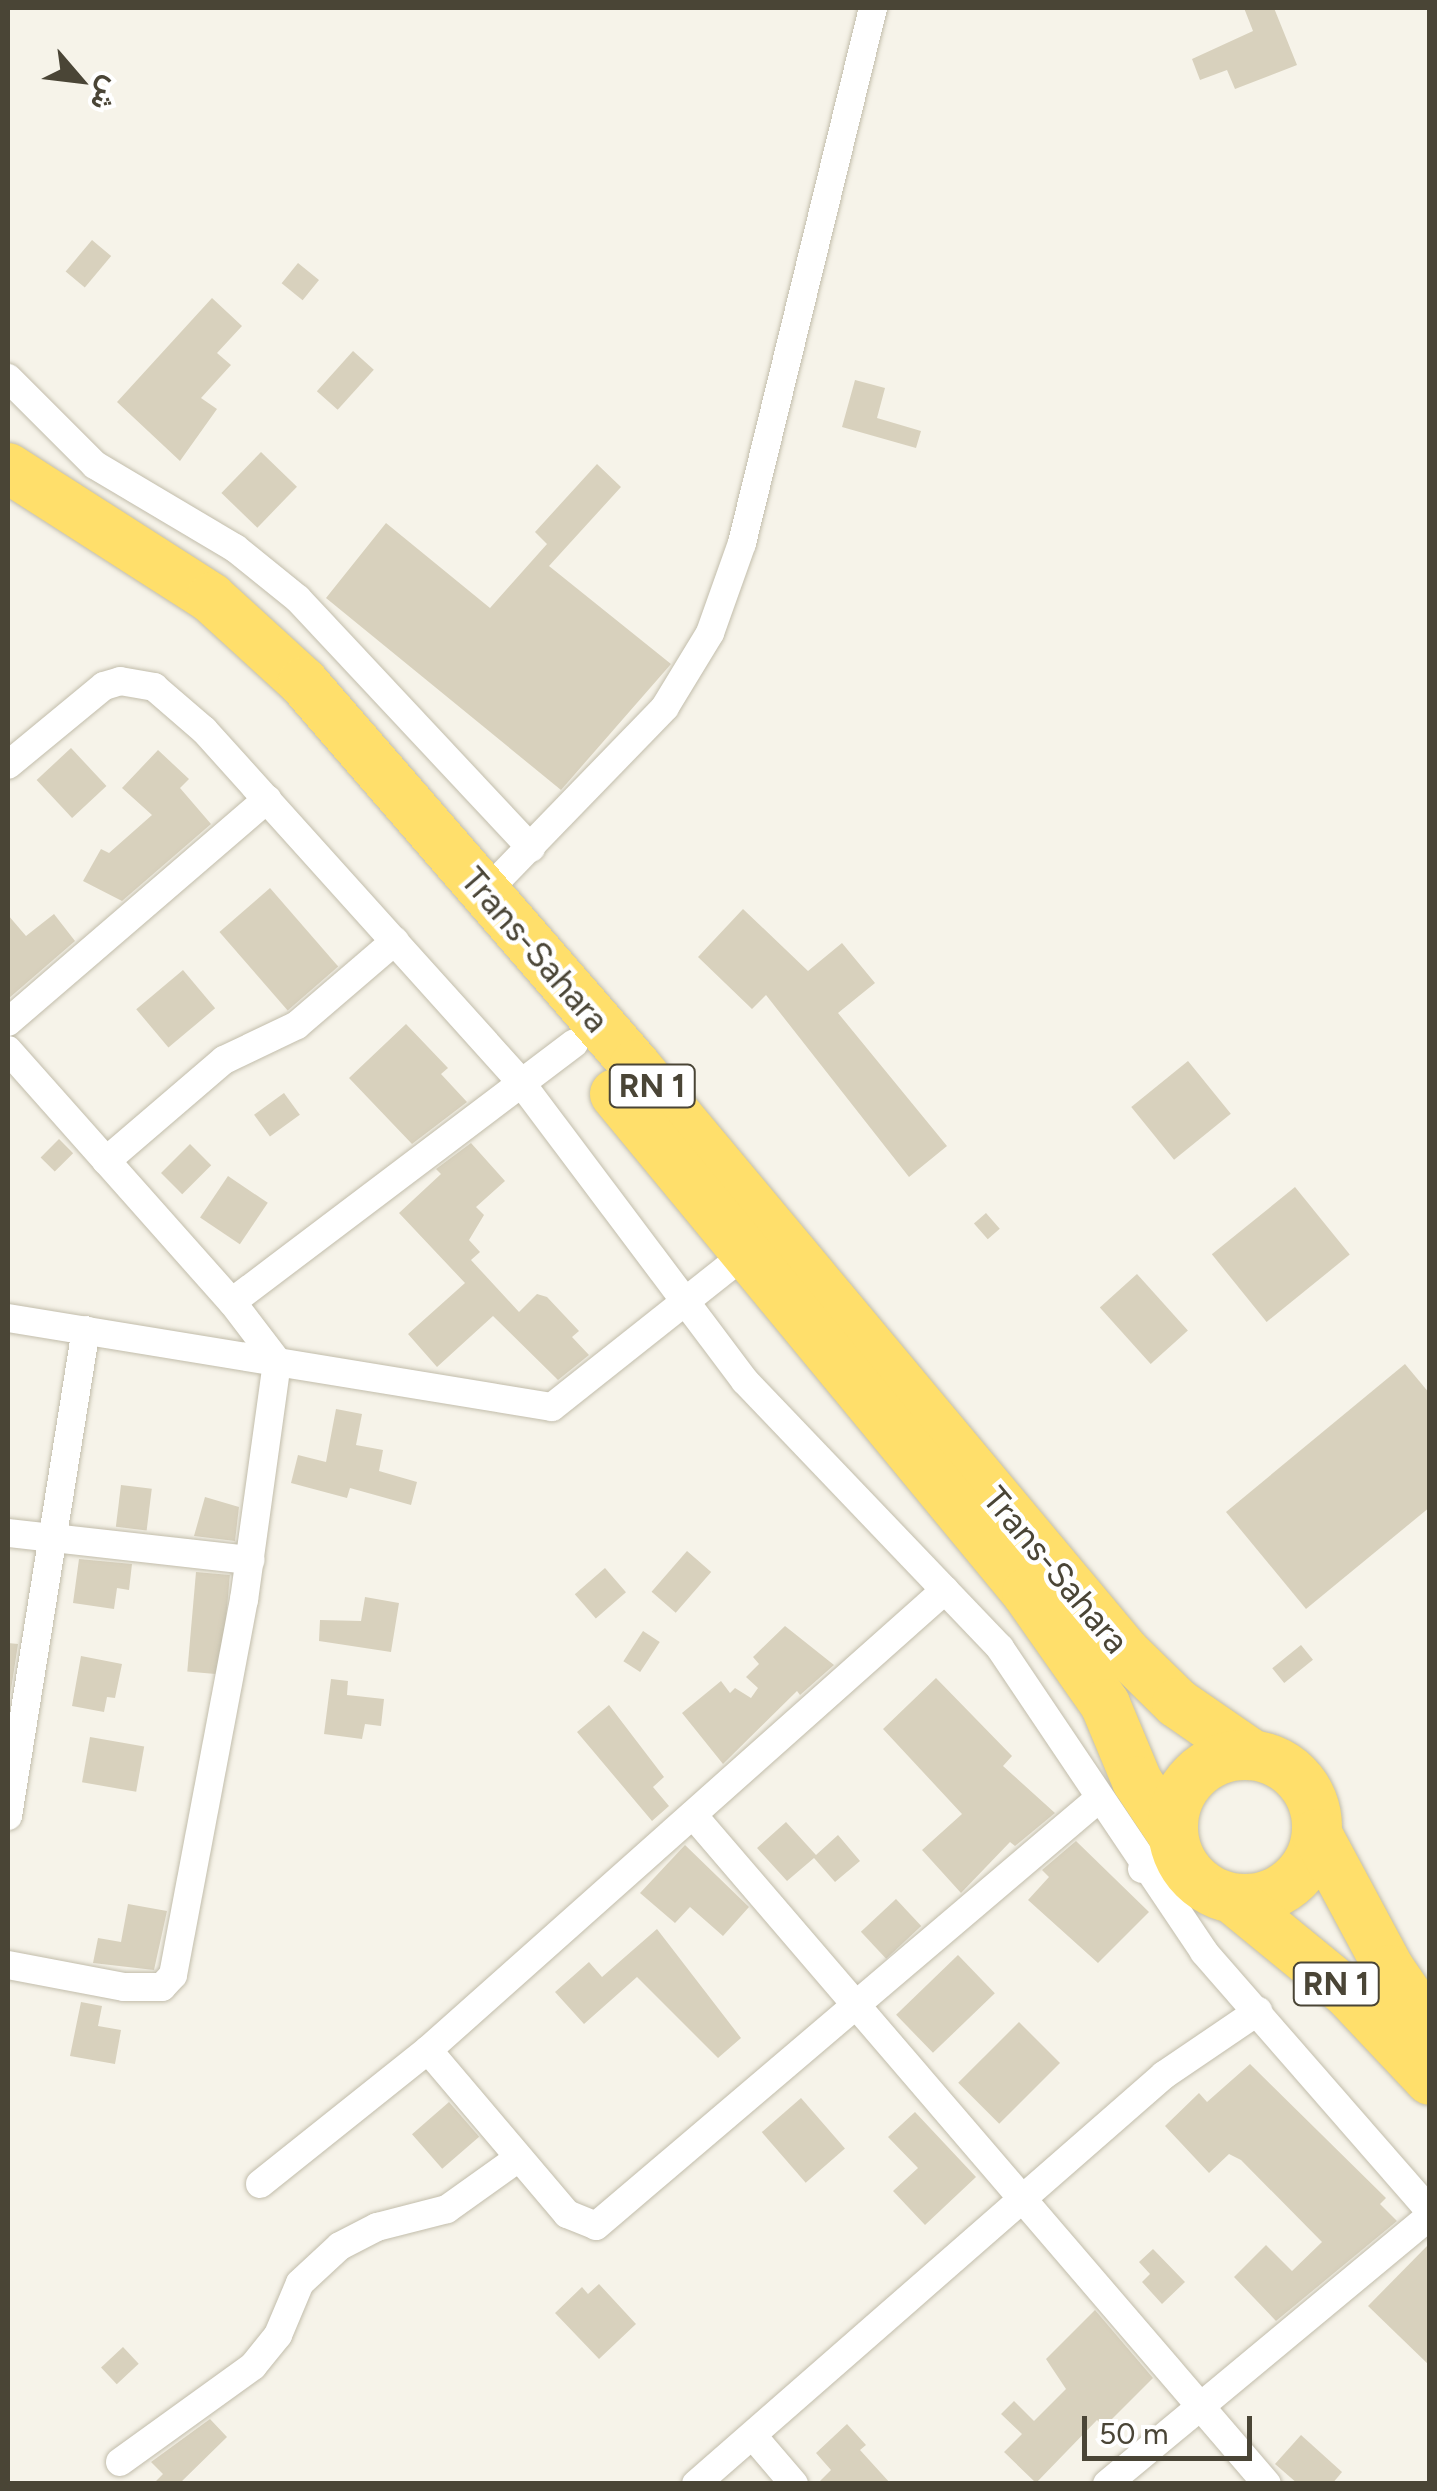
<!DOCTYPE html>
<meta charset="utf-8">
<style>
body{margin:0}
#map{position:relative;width:1437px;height:2491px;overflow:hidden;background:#f6f3e9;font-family:Figtree,Vazirmatn,sans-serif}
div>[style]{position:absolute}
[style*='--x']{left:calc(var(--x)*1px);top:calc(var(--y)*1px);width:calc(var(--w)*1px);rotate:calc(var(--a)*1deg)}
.building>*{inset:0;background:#d8d1bd;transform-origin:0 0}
.roads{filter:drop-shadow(0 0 2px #c2bdab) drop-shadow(0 0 2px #c2bdab)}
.street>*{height:28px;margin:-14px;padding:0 14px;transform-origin:14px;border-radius:14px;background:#fff}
.highway>*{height:50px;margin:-25px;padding:0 25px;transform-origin:25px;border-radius:25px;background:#ffdf6b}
.highway>.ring{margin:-25px;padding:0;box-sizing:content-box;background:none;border:50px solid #ffdf6b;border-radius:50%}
span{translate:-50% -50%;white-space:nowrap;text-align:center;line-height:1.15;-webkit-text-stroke:9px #fff;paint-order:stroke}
.shield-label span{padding:2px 8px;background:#fff;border:2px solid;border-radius:8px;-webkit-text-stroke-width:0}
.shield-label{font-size:32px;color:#4a4536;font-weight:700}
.street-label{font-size:35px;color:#4a4536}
.frame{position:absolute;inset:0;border:10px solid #4a4536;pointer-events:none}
.north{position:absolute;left:30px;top:30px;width:100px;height:100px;-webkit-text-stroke:8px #fff;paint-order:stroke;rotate:118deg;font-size:28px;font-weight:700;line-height:40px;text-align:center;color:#4a4536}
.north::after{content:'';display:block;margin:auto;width:35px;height:45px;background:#4a4536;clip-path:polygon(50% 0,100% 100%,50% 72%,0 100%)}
.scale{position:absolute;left:1082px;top:2416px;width:170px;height:45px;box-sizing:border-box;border:5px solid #4a4536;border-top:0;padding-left:12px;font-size:30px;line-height:35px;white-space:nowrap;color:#4a4536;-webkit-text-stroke:8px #fff;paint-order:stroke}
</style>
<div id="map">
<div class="building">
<i style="clip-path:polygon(1244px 8px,1274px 8px,1297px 65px,1235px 89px,1227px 70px,1200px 80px,1192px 59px,1253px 31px)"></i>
<i style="left:92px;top:240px;width:25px;height:41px;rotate:40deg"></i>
<i style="left:298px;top:263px;width:27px;height:26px;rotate:39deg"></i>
<i style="clip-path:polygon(212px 298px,242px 326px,217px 353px,231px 365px,201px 398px,217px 409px,180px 461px,117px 402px)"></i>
<i style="left:353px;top:351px;width:28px;height:54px;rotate:42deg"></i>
<i style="clip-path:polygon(855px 380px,885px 388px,877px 418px,921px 431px,916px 448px,842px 427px)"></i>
<i style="left:261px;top:452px;width:50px;height:57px;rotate:44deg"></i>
<i style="clip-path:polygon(597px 464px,621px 487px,549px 566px,671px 664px,561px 790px,326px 598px,386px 523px,490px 608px,547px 544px,535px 532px)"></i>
<i style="left:71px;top:748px;width:52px;height:47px;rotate:47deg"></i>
<i style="clip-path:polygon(158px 750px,189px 779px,180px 788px,211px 824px,122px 901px,83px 881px,101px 849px,109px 853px,152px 815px,122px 788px)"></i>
<i style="left:270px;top:888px;width:104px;height:67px;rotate:49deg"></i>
<i style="clip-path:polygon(743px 909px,808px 971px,842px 943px,875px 983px,838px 1013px,947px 1146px,909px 1177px,766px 995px,752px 1009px,698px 957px)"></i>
<i style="clip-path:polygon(54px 914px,75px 941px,8px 999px,8px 915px,26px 936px)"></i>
<i style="left:183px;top:970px;width:50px;height:61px;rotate:50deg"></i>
<i style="clip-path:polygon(406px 1024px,448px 1068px,441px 1074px,467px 1102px,412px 1144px,349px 1078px)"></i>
<i style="left:1188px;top:1061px;width:68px;height:73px;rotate:51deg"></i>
<i style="left:284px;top:1093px;width:27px;height:37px;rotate:54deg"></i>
<i style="left:59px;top:1139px;width:20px;height:26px;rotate:45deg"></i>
<i style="clip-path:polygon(471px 1143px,505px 1181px,476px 1207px,484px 1215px,469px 1240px,480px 1252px,471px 1260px,519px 1312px,537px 1294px,547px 1297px,579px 1331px,572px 1337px,589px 1355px,558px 1380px,493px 1316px,437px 1367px,408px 1334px,465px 1283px,399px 1213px,441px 1174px,436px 1169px)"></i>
<i style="left:190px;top:1144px;width:30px;height:41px;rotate:45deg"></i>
<i style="left:228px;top:1176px;width:48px;height:50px;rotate:34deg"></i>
<i style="left:1295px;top:1187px;width:87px;height:107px;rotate:51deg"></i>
<i style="left:986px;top:1213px;width:21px;height:16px;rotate:49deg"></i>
<i style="left:1137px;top:1274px;width:76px;height:50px;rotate:48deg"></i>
<i style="clip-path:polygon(1405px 1364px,1430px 1394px,1430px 1507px,1306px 1609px,1226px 1512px)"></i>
<i style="clip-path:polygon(336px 1409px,362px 1414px,356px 1445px,383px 1450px,379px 1471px,417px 1482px,411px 1505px,350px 1488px,347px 1498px,291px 1483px,298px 1455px,326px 1462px)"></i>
<i style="left:121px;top:1485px;width:31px;height:42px;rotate:7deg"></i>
<i style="clip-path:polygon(205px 1497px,239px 1507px,235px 1541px,194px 1536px)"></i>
<i style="left:687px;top:1551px;width:32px;height:54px;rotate:41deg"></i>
<i style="clip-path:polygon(79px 1559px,132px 1564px,129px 1590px,117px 1588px,114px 1609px,73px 1603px)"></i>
<i style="left:605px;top:1568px;width:32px;height:40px;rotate:49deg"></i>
<i style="left:196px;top:1572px;width:34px;height:100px;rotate:5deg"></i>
<i style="clip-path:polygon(365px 1597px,399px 1603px,391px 1652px,319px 1641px,320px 1620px,361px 1621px)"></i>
<i style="clip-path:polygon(785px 1626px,834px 1665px,800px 1695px,797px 1691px,723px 1764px,682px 1713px,721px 1681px,730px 1693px,735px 1688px,751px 1698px,758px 1688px,746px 1677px,759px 1664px,753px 1657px)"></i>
<i style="left:643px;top:1631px;width:20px;height:36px;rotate:33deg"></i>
<i style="clip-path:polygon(8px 1643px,18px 1644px,10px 1696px,8px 1696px)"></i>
<i style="left:1301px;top:1645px;width:19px;height:37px;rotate:51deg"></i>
<i style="clip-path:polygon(81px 1656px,122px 1664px,115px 1698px,107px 1697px,104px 1712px,72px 1706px)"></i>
<i style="clip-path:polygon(936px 1678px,1012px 1756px,1003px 1766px,1055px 1813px,1015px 1846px,1010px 1842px,961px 1893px,922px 1850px,962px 1814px,883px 1729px)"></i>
<i style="clip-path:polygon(331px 1679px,348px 1681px,347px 1695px,384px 1699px,381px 1726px,365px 1724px,362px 1739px,324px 1734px)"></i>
<i style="clip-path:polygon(609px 1705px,664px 1777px,653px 1787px,669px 1806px,652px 1821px,577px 1732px)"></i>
<i style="left:90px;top:1737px;width:55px;height:46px;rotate:10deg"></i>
<i style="clip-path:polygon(786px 1822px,816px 1855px,838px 1835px,860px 1861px,835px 1882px,814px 1858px,787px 1881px,757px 1848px)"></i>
<i style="clip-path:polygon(1076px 1841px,1149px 1912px,1098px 1963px,1028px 1900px,1049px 1877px,1042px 1870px)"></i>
<i style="clip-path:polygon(685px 1845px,749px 1907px,723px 1936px,690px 1907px,675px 1923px,640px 1893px)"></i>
<i style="left:896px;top:1899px;width:37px;height:48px;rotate:47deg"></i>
<i style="clip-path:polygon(128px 1904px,167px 1911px,154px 1970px,93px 1963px,98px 1938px,121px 1942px)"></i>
<i style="clip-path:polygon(657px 1929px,741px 2038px,718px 2058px,637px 1977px,584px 2024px,555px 1992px,589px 1962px,602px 1977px)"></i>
<i style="left:958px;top:1955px;width:53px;height:86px;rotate:46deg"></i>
<i style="clip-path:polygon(81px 2002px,102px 2006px,98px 2026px,121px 2030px,115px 2064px,70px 2056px)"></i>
<i style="left:1019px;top:2022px;width:58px;height:86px;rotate:45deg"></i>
<i style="clip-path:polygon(1250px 2064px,1386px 2198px,1380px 2204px,1397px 2221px,1276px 2321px,1234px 2277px,1266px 2245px,1292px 2271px,1322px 2242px,1241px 2160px,1229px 2154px,1209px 2173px,1165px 2126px,1199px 2093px,1207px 2102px)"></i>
<i style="left:801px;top:2098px;width:67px;height:52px;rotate:49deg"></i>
<i style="left:449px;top:2102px;width:46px;height:49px;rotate:49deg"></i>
<i style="clip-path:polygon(915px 2112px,976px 2177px,925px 2225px,893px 2191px,918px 2168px,888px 2137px)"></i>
<i style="clip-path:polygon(1430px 2243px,1430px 2366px,1368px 2306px)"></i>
<i style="clip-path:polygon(1153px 2249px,1185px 2282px,1162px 2304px,1142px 2282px,1150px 2274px,1139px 2262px)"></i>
<i style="clip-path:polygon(599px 2284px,636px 2324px,599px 2359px,555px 2313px,582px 2287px,588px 2294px)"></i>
<i style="clip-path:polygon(1095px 2310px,1153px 2378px,1104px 2427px,1097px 2420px,1036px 2483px,1004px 2452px,1022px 2434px,1001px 2414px,1014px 2401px,1034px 2421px,1066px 2389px,1046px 2359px)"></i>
<i style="left:123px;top:2347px;width:23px;height:30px;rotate:47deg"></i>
<i style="clip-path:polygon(210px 2419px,227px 2437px,179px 2484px,153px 2484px,163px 2474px,151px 2462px)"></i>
<i style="clip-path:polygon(847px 2424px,866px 2445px,860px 2450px,891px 2484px,817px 2484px,831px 2470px,816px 2453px)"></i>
<i style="clip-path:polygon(1301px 2435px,1342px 2472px,1332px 2484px,1298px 2484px,1275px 2464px)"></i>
</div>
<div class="roads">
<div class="street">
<i style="--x:8;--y:378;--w:123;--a:45"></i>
<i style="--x:95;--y:465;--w:163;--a:30.7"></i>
<i style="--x:235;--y:548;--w:81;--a:39"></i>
<i style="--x:298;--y:599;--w:341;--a:46.9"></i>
<i style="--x:8;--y:765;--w:124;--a:-39.5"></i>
<i style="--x:104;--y:686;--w:17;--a:-17"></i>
<i style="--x:120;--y:681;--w:35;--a:10"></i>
<i style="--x:154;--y:687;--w:66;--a:40.7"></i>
<i style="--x:204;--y:730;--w:471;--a:48"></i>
<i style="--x:519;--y:1080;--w:376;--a:53.1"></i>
<i style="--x:745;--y:1381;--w:369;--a:46.3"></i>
<i style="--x:1000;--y:1648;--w:366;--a:56.1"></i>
<i style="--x:1204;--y:1952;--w:344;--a:48.9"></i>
<i style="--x:486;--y:892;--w:257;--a:-45.9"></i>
<i style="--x:665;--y:707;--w:87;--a:-58.7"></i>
<i style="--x:710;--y:633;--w:96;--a:-70.4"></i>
<i style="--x:742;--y:543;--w:551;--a:-76.24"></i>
<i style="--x:8;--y:1022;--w:342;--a:-40.7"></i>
<i style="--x:8;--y:1050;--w:337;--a:48.4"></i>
<i style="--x:232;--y:1302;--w:429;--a:-37.1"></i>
<i style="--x:106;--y:1161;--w:155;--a:-40.6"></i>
<i style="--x:224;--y:1060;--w:81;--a:-25.6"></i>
<i style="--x:297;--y:1025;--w:129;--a:-40.6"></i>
<i style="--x:8;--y:1318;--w:551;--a:9.29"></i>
<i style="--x:552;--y:1407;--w:248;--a:-38.4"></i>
<i style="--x:8;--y:1533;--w:244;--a:6.4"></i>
<i style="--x:693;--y:1815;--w:881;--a:49.37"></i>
<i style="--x:8;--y:1816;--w:492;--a:-80.9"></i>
<i style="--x:1142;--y:1869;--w:38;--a:-15"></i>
<i style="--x:8;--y:1965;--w:118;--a:10.7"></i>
<i style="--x:124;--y:1987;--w:38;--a:0"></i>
<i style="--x:162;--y:1987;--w:16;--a:-47"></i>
<i style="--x:173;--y:1975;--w:382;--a:-79.3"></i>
<i style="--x:244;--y:1600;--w:241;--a:-82.1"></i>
<i style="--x:277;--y:1361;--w:74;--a:-127.3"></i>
<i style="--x:428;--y:2050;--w:215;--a:49.7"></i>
<i style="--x:567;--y:2214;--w:31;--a:22"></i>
<i style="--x:596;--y:2226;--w:658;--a:-40.37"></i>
<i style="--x:260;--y:2184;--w:215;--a:-38.6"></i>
<i style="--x:428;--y:2050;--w:692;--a:-41.66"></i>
<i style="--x:753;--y:2436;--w:63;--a:49.5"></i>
<i style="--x:120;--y:2462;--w:164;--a:-35.8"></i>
<i style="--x:253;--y:2366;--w:40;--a:-51"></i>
<i style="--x:278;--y:2335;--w:56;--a:-67.1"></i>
<i style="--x:300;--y:2283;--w:54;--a:-42.8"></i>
<i style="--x:340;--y:2246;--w:42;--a:-27.2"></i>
<i style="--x:377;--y:2227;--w:72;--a:-14.4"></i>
<i style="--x:447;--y:2209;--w:86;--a:-35.5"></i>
<i style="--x:696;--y:2484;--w:622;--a:-41.15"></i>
<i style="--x:1164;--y:2075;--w:114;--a:-34.2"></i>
<i style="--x:1107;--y:2484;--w:420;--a:-39.7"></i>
</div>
<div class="highway">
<i style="--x:8;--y:468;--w:241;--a:32.6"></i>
<i style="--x:211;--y:598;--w:125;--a:42.4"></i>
<i style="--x:303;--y:682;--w:507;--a:49.08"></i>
<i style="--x:635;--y:1065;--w:765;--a:50.15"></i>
<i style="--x:1125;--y:1652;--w:73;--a:44.4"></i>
<i style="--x:1177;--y:1703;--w:90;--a:34.6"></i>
<i style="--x:615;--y:1094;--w:647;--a:50.46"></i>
<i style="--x:1027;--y:1593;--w:136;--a:54.9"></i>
<i style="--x:1105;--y:1704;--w:83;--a:67.4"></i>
<i style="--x:1137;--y:1781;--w:65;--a:56.3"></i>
<i class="ring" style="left:1173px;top:1755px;width:94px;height:94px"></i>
<i style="--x:1317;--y:1834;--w:154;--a:61.8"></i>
<i style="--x:1390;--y:1970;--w:70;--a:55.4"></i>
<i style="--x:1233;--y:1899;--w:150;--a:39.3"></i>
<i style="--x:1349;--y:1994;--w:118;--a:46.7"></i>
</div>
</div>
<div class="shield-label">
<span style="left:652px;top:1086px">RN 1</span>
<span style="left:1336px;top:1984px">RN 1</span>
</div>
<div class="street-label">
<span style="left:535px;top:950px;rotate:49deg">Trans-Sahara</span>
<span style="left:1056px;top:1570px;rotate:50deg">Trans-Sahara</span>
</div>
<div class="frame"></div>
<div class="north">ش</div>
<div class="scale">50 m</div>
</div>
